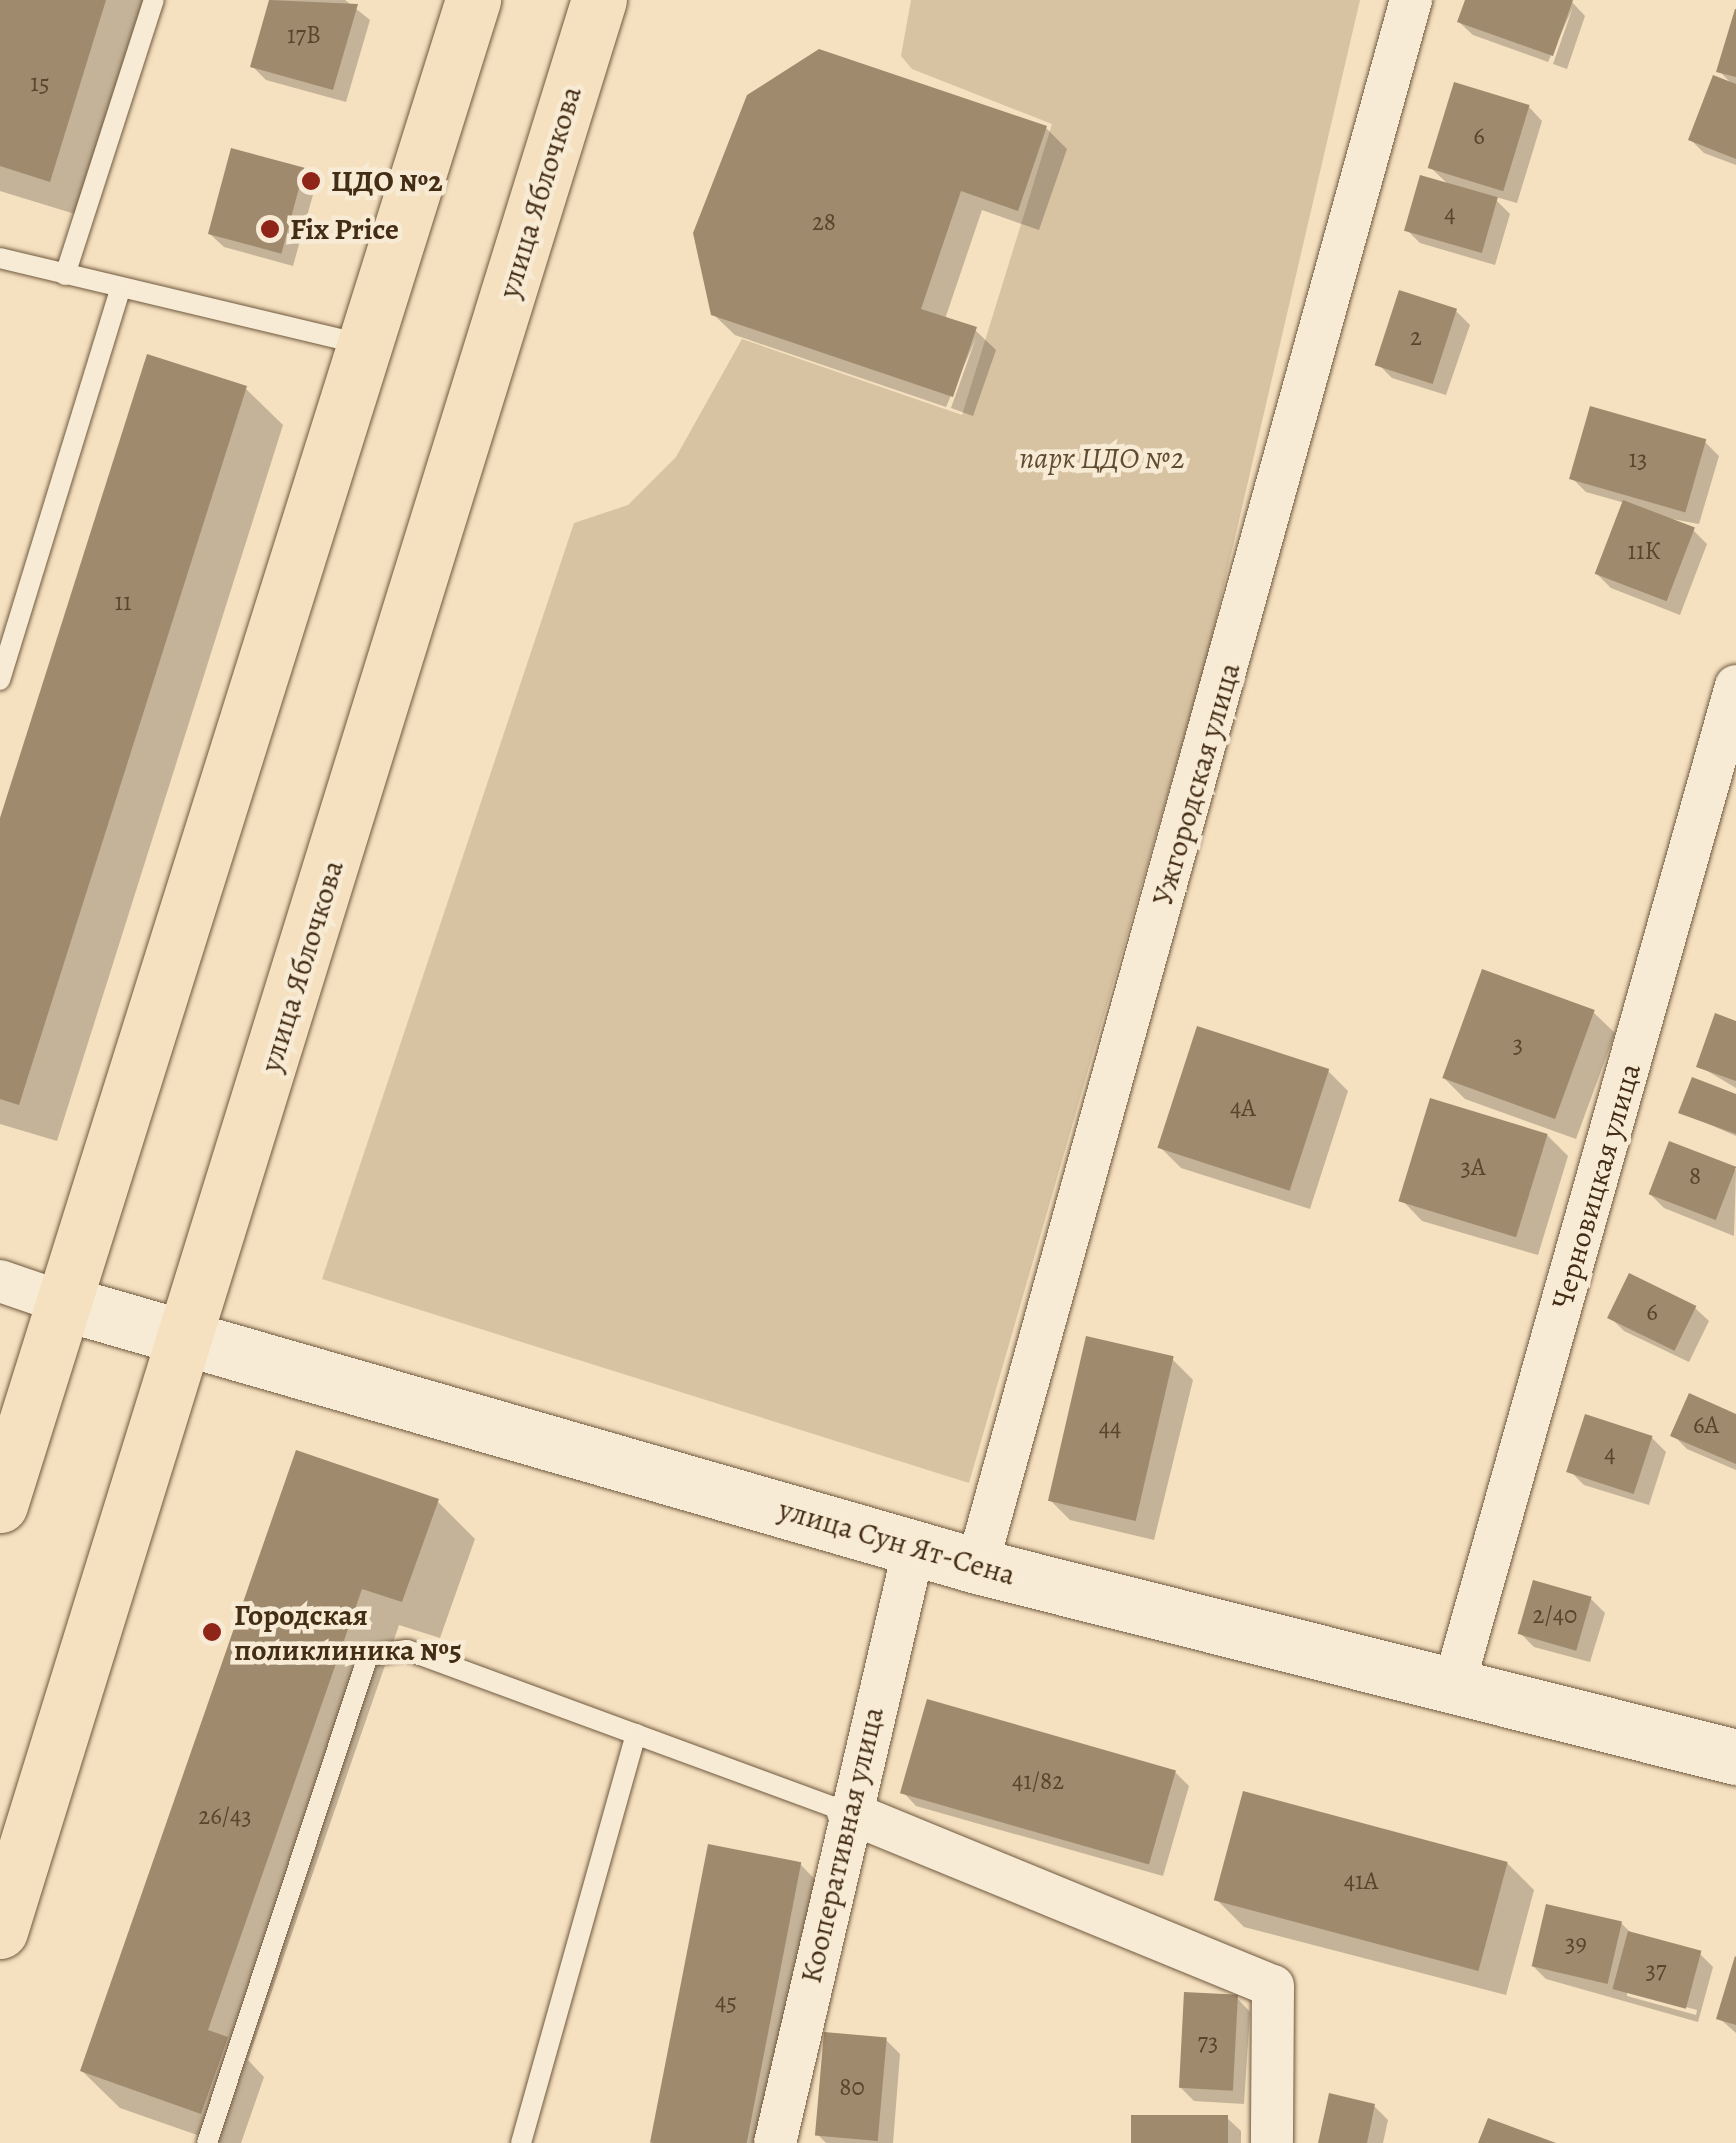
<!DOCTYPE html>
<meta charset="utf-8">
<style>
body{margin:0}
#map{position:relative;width:1736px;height:2143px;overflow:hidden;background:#f5e0bf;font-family:Alegreya,serif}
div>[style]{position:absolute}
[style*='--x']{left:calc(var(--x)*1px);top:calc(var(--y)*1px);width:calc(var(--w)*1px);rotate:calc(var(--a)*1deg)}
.green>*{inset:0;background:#d7c2a2}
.shadow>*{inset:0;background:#0003}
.building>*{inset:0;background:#a08a6d;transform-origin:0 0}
.roads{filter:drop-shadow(0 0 2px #705a40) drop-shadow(0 0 2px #705a40)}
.lane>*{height:20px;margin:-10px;padding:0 10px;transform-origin:10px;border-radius:10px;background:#f8ebd5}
.street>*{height:42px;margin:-21px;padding:0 21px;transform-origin:21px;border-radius:21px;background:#f8ebd5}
.secondary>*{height:55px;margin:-27.5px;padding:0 27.5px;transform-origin:27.5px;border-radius:27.5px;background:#f8ebd5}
.primary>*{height:55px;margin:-27.5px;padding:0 27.5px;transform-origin:27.5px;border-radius:27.5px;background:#f5e0bf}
.dots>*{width:28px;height:28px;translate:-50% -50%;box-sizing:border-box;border:5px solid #f8ebd5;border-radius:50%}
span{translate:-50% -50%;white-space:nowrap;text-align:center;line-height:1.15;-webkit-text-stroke:9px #f8ebd5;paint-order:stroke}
.number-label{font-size:25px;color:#5b442b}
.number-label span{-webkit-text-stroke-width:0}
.poi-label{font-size:30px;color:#442d15;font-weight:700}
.left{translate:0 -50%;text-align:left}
.street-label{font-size:30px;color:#442d15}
.park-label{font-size:30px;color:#614b31;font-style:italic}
</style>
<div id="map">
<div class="green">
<i style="clip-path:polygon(911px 0,1360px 0,1207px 658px,969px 1483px,322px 1279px,574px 523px,628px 505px,676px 457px,742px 339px,962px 415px,1052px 124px,912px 69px,901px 56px)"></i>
</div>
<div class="shadow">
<i style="clip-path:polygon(0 0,155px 0,88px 218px,0 191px)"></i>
<i style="clip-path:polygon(271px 0,345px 0,370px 20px,346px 102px,266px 80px,252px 66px)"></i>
<i style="clip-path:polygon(1467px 0,1572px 2px,1585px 16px,1567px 69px,1553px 64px,1573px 7px,1548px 62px,1473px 35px,1459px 22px)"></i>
<i style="clip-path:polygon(1736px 15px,1736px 165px,1704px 153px,1690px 139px,1735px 87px,1719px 71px)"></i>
<i style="clip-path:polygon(1529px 107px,1542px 121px,1517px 203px,1492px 196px,1510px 214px,1495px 265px,1420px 243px,1406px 229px,1450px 186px,1430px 167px)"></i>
<i style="clip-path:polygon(1046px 128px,1067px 149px,1039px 230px,982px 210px,945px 319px,975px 330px,996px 350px,973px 416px,951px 408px,976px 338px,946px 407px,735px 335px,713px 314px)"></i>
<i style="clip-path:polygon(303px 170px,316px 184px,293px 266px,224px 247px,210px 234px)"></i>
<i style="clip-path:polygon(1456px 311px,1470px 325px,1446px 395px,1392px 378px,1378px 364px)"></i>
<i style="clip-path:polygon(245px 388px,283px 425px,57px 1141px,0 1124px,0 826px)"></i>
<i style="clip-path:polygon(1705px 442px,1719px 456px,1699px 524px,1656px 516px,1693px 530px,1707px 544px,1680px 615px,1611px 588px,1597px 574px,1625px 503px,1586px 492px,1572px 478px)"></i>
<i style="clip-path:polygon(1483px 972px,1594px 1013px,1615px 1033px,1576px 1139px,1465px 1099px,1444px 1078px)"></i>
<i style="clip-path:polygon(1736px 1023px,1736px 1088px,1699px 1066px)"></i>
<i style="clip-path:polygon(1327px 1070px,1348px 1091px,1310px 1209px,1181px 1168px,1160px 1147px)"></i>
<i style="clip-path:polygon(1736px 1096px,1736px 1136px,1681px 1112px)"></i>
<i style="clip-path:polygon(1547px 1135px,1568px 1156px,1538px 1255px,1422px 1221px,1402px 1200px)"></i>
<i style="clip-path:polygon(1670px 1144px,1736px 1170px,1734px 1236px,1664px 1208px,1650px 1194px)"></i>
<i style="clip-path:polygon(1695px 1308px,1709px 1321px,1689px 1362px,1624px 1331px,1610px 1317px)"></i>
<i style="clip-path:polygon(1172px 1359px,1193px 1380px,1154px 1540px,1070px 1520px,1049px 1499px)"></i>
<i style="clip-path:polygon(1736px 1417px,1736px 1470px,1687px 1449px,1673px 1435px)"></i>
<i style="clip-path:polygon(1652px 1438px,1666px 1452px,1649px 1505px,1584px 1485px,1570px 1471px)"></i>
<i style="clip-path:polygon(297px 1453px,437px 1501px,475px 1539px,440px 1638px,399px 1625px,248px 2060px,264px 2077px,241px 2143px,220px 2143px,120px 2108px,82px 2071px)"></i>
<i style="clip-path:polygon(1591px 1599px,1605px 1613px,1590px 1662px,1534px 1647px,1520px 1633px)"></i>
<i style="clip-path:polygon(1175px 1772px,1189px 1786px,1163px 1876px,916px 1806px,903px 1792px)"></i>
<i style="clip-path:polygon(1507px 1863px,1534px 1890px,1506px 1995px,1244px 1927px,1217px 1900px)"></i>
<i style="clip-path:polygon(800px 1864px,837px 1902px,792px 2143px,653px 2143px)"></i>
<i style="clip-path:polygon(evenodd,1621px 1923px,1633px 1935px,1699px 1953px,1713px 1967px,1698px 2022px,1546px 1979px,1532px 1965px,1621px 1923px,1627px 1991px,1697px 2010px,1696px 2015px,1627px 1996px,1627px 1991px)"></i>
<i style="clip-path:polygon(1736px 1963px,1736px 2033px,1719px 2018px)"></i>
<i style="clip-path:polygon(1237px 1998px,1250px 2012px,1244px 2104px,1194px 2101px,1180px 2087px)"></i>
<i style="clip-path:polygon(886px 2040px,900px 2054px,893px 2143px,826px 2143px,819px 2136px)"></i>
<i style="clip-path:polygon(1374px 2106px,1388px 2120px,1383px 2143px,1320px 2143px)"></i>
<i style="clip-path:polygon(1227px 2118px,1241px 2131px,1241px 2143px,1134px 2143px)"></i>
</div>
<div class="building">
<i style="clip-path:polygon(0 0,106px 0,50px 182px,0 166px)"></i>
<i style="clip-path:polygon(269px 0,358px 4px,333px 90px,250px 67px)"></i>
<i style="clip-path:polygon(1465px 0,1573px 0,1553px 56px,1457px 22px)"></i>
<i style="clip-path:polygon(1735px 9px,1736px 9px,1736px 77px,1716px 72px)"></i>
<i style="clip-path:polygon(819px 49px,1047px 126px,1018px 211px,961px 191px,921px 309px,977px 327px,953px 397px,711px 315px,693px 233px,747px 95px)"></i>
<i style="clip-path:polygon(1713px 75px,1736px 84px,1736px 159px,1688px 140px)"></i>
<i style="left:1454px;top:82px;width:79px;height:90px;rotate:17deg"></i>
<i style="left:231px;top:148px;width:76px;height:89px;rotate:15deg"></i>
<i style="left:1420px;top:175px;width:81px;height:58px;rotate:16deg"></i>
<i style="left:1399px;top:290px;width:61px;height:79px;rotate:18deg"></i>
<i style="clip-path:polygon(147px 354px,247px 386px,19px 1105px,0 1099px,0 818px)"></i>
<i style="left:1590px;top:406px;width:121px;height:76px;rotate:16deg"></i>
<i style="left:1623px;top:500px;width:77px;height:79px;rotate:21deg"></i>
<i style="left:1482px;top:969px;width:120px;height:116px;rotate:20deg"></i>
<i style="clip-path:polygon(1715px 1013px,1736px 1021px,1736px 1081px,1696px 1067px)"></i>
<i style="left:1197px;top:1026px;width:139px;height:128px;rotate:18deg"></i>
<i style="clip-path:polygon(1692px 1077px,1736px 1094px,1736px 1134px,1678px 1113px)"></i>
<i style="left:1430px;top:1098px;width:123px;height:108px;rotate:17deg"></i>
<i style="left:1669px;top:1141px;width:72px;height:57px;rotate:21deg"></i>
<i style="left:1629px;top:1273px;width:75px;height:50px;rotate:26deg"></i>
<i style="left:1086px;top:1336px;width:90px;height:169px;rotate:13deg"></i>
<i style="clip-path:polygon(1689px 1393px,1736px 1414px,1736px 1464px,1670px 1436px)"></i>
<i style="left:1585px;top:1414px;width:71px;height:61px;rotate:18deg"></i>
<i style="clip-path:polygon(296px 1450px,439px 1499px,402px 1602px,362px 1589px,208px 2030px,228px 2037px,201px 2114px,80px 2071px)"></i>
<i style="left:1533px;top:1580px;width:61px;height:56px;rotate:16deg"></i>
<i style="left:927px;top:1699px;width:259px;height:98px;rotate:16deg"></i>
<i style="left:1243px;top:1791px;width:274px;height:113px;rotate:15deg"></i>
<i style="left:708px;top:1844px;width:95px;height:304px;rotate:11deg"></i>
<i style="left:1546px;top:1904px;width:78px;height:64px;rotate:13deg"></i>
<i style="left:1628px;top:1931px;width:76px;height:60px;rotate:15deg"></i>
<i style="clip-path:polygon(1735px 1956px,1736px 1957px,1736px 2025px,1716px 2019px)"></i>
<i style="left:1184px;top:1992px;width:54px;height:96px;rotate:3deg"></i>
<i style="left:824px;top:2032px;width:63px;height:104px;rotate:5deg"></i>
<i style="clip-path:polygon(1329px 2093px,1375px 2104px,1367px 2143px,1318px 2143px)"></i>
<i style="left:1228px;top:2115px;width:28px;height:97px;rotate:90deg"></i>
<i style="clip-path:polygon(1488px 2118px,1556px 2143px,1478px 2143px)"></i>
</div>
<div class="roads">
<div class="lane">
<i style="--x:0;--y:258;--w:372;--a:13.4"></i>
<i style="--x:65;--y:275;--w:289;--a:-72.1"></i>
<i style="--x:0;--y:680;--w:408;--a:-72.9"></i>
<i style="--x:207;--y:2143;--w:513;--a:-71.71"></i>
<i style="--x:368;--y:1656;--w:39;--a:-9"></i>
<i style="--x:407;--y:1650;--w:470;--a:20.2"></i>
<i style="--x:521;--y:2143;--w:425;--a:-74.3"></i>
</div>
<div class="street">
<i style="--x:0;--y:1281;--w:68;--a:19"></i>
<i style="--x:977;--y:1566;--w:1625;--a:-74.51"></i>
<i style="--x:1454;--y:1685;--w:1038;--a:-74.24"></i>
<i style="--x:848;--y:1812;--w:459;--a:22.3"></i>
<i style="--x:1273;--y:1986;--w:157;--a:90.4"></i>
<i style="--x:775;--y:2143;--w:611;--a:-76.85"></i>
</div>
<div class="secondary">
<i style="--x:64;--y:1303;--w:950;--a:16.07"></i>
<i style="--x:977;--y:1566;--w:783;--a:14.13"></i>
</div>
<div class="primary">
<i style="--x:0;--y:1505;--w:1578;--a:-72.55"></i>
<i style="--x:0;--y:1931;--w:2022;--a:-72.77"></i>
</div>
</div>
<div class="dots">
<i style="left:311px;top:181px;background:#8f2418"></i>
<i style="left:270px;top:229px;background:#8f2418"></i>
<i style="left:212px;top:1632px;background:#8f2418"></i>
</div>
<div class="number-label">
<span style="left:304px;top:35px">17В</span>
<span style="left:40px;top:83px">15</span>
<span style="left:1479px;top:136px">6</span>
<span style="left:1450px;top:214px">4</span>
<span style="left:824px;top:222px">28</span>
<span style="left:1416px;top:337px">2</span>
<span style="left:1638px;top:459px">13</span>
<span style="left:1644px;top:551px">11К</span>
<span style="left:123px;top:602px">11</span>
<span style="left:1518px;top:1044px">3</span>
<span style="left:1243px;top:1108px">4А</span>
<span style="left:1473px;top:1167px">3А</span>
<span style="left:1695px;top:1176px">8</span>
<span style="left:1652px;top:1312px">6</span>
<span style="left:1706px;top:1425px">6А</span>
<span style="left:1110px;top:1428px">44</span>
<span style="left:1610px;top:1454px">4</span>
<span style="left:1555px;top:1615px">2/40</span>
<span style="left:1038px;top:1781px">41/82</span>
<span style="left:225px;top:1816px">26/43</span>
<span style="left:1361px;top:1881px">41А</span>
<span style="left:1576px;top:1943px">39</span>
<span style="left:1656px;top:1970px">37</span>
<span style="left:726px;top:2002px">45</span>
<span style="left:1208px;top:2042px">73</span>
<span style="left:852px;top:2087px">80</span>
</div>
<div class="poi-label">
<span class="left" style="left:331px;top:181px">ЦДО №2</span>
<span class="left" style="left:290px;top:229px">Fix Price</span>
<span class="left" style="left:234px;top:1632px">Городская<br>поликлиника №5</span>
</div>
<div class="street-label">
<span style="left:540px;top:192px;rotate:-73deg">улица Яблочкова</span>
<span style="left:1196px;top:784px;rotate:-74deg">Ужгородская улица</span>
<span style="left:302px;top:966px;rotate:-73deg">улица Яблочкова</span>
<span style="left:1596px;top:1186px;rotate:-74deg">Черновицкая улица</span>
<span style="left:897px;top:1542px;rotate:16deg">улица Сун Ят-Сена</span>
<span style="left:842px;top:1845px;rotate:-77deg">Кооперативная улица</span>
</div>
<div class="park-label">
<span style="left:1102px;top:458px">парк ЦДО №2</span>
</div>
</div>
